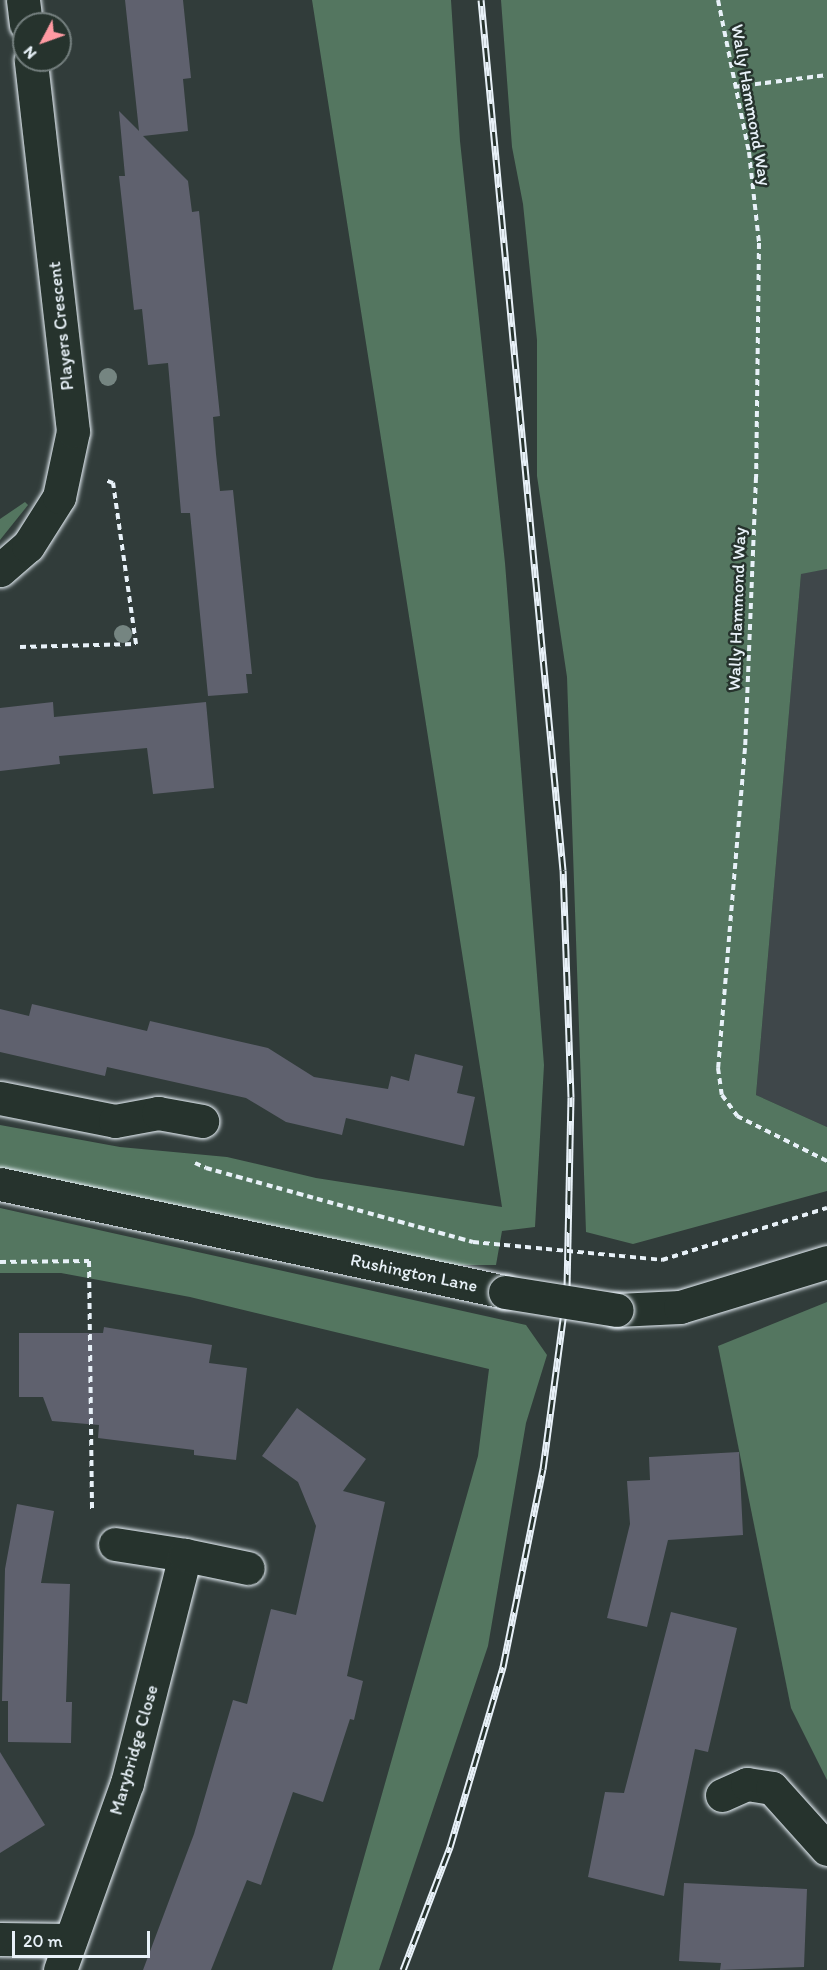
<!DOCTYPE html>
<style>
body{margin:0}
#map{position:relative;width:827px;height:1970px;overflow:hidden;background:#313c3a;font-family:Itim,sans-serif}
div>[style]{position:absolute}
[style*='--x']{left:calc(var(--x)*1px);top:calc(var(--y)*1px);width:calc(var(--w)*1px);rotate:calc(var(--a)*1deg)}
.built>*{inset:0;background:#3f474a}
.green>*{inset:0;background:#547660}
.building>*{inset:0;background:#5f616e}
.path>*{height:4px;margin-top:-2px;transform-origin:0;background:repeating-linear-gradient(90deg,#e8f1f8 0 6px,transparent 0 10.5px)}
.roads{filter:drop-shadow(0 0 2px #e8f1f8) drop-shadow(0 0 2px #e8f1f8)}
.street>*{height:33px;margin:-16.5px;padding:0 16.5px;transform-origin:16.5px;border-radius:16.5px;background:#26332d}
.rail>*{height:7px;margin-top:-3.5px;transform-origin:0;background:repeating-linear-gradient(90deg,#26332d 0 14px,#e8f1f8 0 28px);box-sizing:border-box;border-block:2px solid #e8f1f8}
.path-bridge>*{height:4px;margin-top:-2px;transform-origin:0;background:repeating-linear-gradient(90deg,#e8f1f8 0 6px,transparent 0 10.5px)}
.bridges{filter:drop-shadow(0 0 2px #e8f1f8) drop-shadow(0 0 2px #e8f1f8)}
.street-bridge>*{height:33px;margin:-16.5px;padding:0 16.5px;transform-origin:16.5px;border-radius:16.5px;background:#26332d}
.trees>*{width:18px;height:18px;margin:-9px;border-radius:50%;background:#758581}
span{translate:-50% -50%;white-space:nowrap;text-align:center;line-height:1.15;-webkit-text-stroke:5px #26332d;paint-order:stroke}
.street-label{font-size:18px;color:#e8f1f8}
.north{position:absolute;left:12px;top:12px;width:60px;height:60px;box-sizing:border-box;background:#26332d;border:2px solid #747f7e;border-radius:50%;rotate:229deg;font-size:16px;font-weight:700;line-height:24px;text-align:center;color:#e8f1f8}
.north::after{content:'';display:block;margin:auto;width:21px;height:27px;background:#ff9aa2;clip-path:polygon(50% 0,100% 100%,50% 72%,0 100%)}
.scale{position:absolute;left:12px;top:1931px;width:138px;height:27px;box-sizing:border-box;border:3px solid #e8f1f8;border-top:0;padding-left:8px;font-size:18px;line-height:21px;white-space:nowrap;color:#e8f1f8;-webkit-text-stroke:4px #26332d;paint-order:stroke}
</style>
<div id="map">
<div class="built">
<i style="clip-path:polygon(827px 569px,827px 1127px,756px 1095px,801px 573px)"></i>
</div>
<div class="green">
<i style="clip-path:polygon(312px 0,451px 0,460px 141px,505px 563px,544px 1065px,535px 1227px,502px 1231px,496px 1265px,453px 1265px,0 1174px,0 1125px,120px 1147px,227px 1157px,316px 1178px,502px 1207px)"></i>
<i style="clip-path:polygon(501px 0,827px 0,827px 569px,801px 574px,756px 1095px,827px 1127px,827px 1191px,633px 1244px,586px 1232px,567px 677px,537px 476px,537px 340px,523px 204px,512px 147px)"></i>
<i style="clip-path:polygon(25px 502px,28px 505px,0 540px,0 519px)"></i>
<i style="clip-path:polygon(0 1208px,526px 1325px,547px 1355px,526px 1423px,488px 1646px,379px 1970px,332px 1970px,478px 1456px,489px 1369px,190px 1297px,61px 1273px,0 1273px)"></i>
<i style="clip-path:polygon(827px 1302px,827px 1780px,791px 1708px,718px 1346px)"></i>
</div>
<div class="building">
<i style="clip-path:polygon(125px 0,183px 0,191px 78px,183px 79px,188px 131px,143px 136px,188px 181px,192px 212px,199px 211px,220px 416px,213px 417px,216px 454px,220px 491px,233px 490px,252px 674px,246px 674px,248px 693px,208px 696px,190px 513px,181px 513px,168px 363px,148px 365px,142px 309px,134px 310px,119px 176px,125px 176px,119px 111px,139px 131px)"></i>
<i style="clip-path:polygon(53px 702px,54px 717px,206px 702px,214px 788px,153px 794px,147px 748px,59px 756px,60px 764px,0 771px,0 708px)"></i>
<i style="clip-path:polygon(32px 1004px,147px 1031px,150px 1021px,268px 1048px,314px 1077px,388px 1089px,391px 1076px,409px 1081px,415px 1054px,463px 1066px,457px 1093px,475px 1097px,464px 1146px,346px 1118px,342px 1135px,286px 1122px,246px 1098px,107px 1067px,105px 1076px,0 1052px,0 1009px,29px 1016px)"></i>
<i style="clip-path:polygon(104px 1327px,212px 1345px,209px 1363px,247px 1368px,236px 1460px,194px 1455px,194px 1450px,98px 1438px,99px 1425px,52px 1421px,43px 1397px,19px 1397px,19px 1333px,103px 1333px)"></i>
<i style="clip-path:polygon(297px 1408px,366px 1459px,343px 1491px,385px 1502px,347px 1676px,363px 1681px,354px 1720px,350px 1719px,323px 1802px,293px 1792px,261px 1885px,247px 1880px,211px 1970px,143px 1970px,194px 1834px,233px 1700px,247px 1704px,271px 1609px,296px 1615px,316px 1526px,298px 1482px,262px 1456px)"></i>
<i style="clip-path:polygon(739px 1452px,743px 1535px,668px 1540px,647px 1627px,607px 1618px,630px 1524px,627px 1481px,650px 1480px,649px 1457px)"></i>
<i style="clip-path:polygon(17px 1504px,54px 1511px,41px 1583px,70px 1584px,66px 1702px,72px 1702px,71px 1743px,8px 1742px,8px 1701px,2px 1701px,5px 1569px)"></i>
<i style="clip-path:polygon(671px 1612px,737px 1628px,708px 1752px,695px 1749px,664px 1896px,588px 1877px,605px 1792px,624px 1793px)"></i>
<i style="clip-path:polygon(0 1752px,45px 1825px,0 1853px)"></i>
<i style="clip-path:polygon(684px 1883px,807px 1889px,804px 1967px,720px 1970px,721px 1963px,679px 1961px)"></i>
</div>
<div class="path">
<i style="--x:718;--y:0;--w:155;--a:78.5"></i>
<i style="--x:749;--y:152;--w:92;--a:83.7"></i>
<i style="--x:759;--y:243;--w:234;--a:90.7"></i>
<i style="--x:756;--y:477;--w:271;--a:92.3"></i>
<i style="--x:745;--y:748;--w:321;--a:94.8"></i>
<i style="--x:718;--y:1068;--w:27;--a:82"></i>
<i style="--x:722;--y:1095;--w:26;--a:54"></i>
<i style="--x:737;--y:1116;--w:101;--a:26.6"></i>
<i style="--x:734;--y:87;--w:94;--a:-7.4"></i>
<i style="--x:20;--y:647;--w:116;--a:-1.5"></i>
<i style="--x:136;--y:644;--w:163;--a:-98.1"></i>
<i style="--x:113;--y:483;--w:9;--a:-159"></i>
<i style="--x:195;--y:1163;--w:12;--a:24"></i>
<i style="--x:662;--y:1260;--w:173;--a:-17.5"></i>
<i style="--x:0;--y:1262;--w:89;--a:-0.6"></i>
<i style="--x:89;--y:1261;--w:250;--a:89.3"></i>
</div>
<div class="roads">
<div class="street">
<i style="--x:23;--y:0;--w:24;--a:83"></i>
<i style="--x:0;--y:570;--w:37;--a:-41"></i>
<i style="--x:28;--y:546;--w:58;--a:-57.7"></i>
<i style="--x:59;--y:497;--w:67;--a:-78"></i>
<i style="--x:73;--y:431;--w:373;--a:-96.5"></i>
<i style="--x:0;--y:1098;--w:117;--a:11.3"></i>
<i style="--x:115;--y:1121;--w:44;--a:-10.5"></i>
<i style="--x:158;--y:1113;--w:45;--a:10.3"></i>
<i style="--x:0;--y:1184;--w:516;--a:12.07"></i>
<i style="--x:617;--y:1310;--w:63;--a:-2.7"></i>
<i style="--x:680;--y:1307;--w:154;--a:-17"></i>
<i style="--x:115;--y:1544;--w:71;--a:8.9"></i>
<i style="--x:722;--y:1795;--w:27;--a:-24"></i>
<i style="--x:747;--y:1784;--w:25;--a:9"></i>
<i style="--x:772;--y:1788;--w:82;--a:48"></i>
<i style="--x:0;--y:1939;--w:70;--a:0.8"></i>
<i style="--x:60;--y:1970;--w:199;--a:-70.3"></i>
<i style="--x:127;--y:1783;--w:235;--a:-75.7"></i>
<i style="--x:185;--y:1555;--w:64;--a:11.7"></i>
</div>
</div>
<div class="rail">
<i style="--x:403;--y:1970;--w:132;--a:-69.1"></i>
<i style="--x:450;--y:1847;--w:188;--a:-73.6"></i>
<i style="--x:503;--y:1667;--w:202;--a:-78.6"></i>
<i style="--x:543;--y:1469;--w:183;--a:-82.4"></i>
<i style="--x:567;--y:1288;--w:191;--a:-88.8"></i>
<i style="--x:571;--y:1097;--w:227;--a:-92"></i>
<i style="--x:563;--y:870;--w:874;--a:-95.38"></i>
</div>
<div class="path-bridge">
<i style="--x:206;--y:1168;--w:277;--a:15.5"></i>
<i style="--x:473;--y:1242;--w:190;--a:5.4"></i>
</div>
<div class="bridges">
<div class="street-bridge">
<i style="--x:505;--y:1292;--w:113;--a:9.1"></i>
</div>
</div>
<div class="trees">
<i style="left:108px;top:377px"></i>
<i style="left:123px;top:634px"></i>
</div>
<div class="street-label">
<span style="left:751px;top:105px;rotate:80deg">Wally Hammond Way</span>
<span style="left:61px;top:326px;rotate:-96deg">Players Crescent</span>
<span style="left:737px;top:609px;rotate:-88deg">Wally Hammond Way</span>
<span style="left:414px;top:1273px;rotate:12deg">Rushington Lane</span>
<span style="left:134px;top:1750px;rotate:-74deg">Marybridge Close</span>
</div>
<div class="north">N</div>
<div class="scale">20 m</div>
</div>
